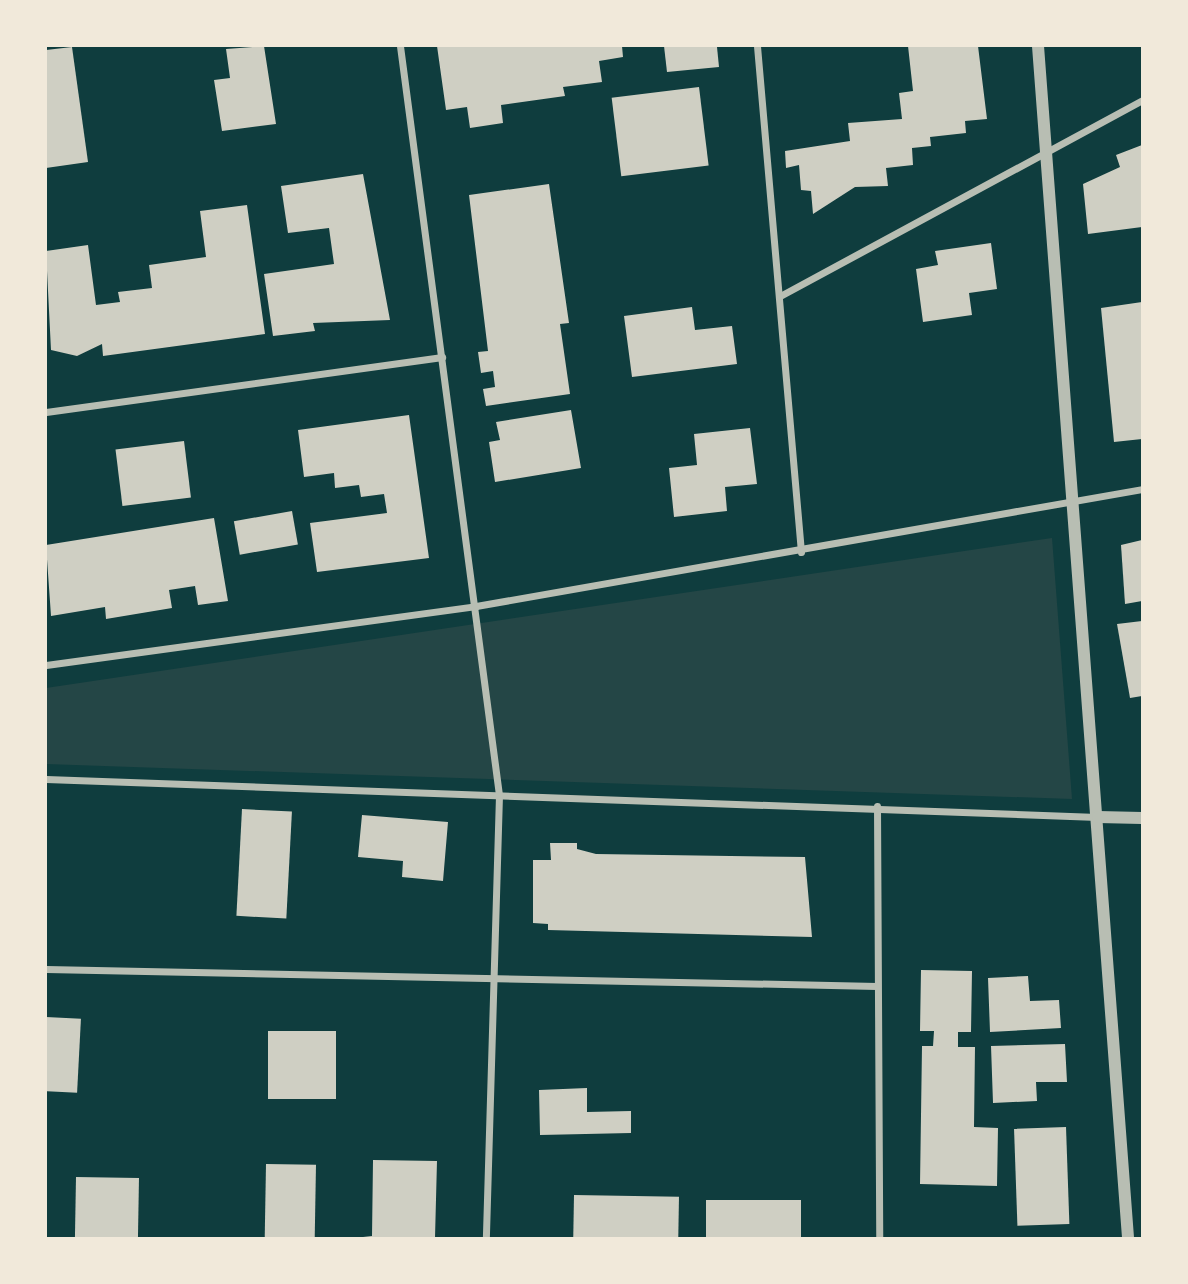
<!DOCTYPE html>
<style>
body{margin:0}
#map{position:relative;width:1188px;height:1284px;overflow:hidden;background:#0f3d3e;font-family:"IBM Plex Sans",sans-serif}
div>[style]{position:absolute}
[style*='--x']{left:calc(var(--x)*1px);top:calc(var(--y)*1px);width:calc(var(--w)*1px);rotate:calc(var(--a)*1deg)}
.green>*{inset:0;background:#244646}
.building>*{inset:0;background:#cfcfc3;transform-origin:0 0}
.minor>*{height:7px;margin:-3.5px;padding:0 3.5px;transform-origin:3.5px;border-radius:3.5px;background:#b8beb3}
.tertiary>*{height:12px;margin:-6px;padding:0 6px;transform-origin:6px;border-radius:6px;background:#b8beb3}
span{translate:-50% -50%;white-space:nowrap;text-align:center;line-height:1.15;-webkit-text-stroke:5px #f1e9da;paint-order:stroke}
.frame{position:absolute;inset:0;border:47px solid #f1e9da;pointer-events:none}
</style>
<div id="map">
<div class="green">
<i style="clip-path:polygon(1052px 538px,1072px 799px,46px 764px,46px 688px)"></i>
</div>
<div class="building">
<i style="clip-path:polygon(264px 46px,276px 124px,222px 131px,214px 80px,230px 78px,226px 49px)"></i>
<i style="clip-path:polygon(437px 46px,622px 46px,623px 57px,599px 61px,602px 82px,563px 87px,565px 96px,501px 105px,503px 123px,470px 128px,467px 107px,446px 110px)"></i>
<i style="clip-path:polygon(664px 46px,717px 47px,719px 67px,667px 72px)"></i>
<i style="clip-path:polygon(908px 46px,978px 46px,987px 119px,965px 121px,966px 133px,930px 137px,931px 146px,912px 148px,913px 165px,886px 168px,888px 186px,855px 187px,813px 214px,811px 191px,801px 190px,799px 165px,786px 168px,785px 151px,850px 141px,848px 123px,902px 119px,899px 93px,913px 91px)"></i>
<i style="clip-path:polygon(72px 47px,88px 162px,46px 168px,46px 50px)"></i>
<i style="left:699px;top:87px;width:79px;height:88px;rotate:83deg"></i>
<i style="clip-path:polygon(1142px 145px,1142px 227px,1088px 234px,1083px 184px,1120px 167px,1116px 155px)"></i>
<i style="clip-path:polygon(363px 174px,390px 320px,313px 323px,315px 331px,273px 336px,264px 274px,334px 264px,329px 228px,288px 233px,281px 186px)"></i>
<i style="clip-path:polygon(549px 184px,569px 323px,560px 324px,570px 394px,486px 406px,483px 389px,495px 387px,493px 371px,481px 373px,478px 352px,488px 351px,469px 195px)"></i>
<i style="clip-path:polygon(247px 205px,265px 334px,103px 356px,102px 344px,77px 356px,51px 350px,46px 251px,88px 245px,96px 305px,120px 302px,118px 292px,152px 288px,149px 265px,206px 257px,200px 211px)"></i>
<i style="clip-path:polygon(991px 243px,997px 289px,969px 293px,972px 315px,923px 322px,916px 269px,938px 265px,935px 251px)"></i>
<i style="clip-path:polygon(1142px 302px,1142px 439px,1114px 442px,1101px 308px)"></i>
<i style="clip-path:polygon(692px 307px,695px 330px,732px 326px,737px 364px,632px 377px,624px 316px)"></i>
<i style="clip-path:polygon(571px 410px,581px 468px,495px 482px,489px 442px,500px 440px,496px 422px)"></i>
<i style="clip-path:polygon(409px 415px,429px 558px,317px 572px,310px 523px,387px 513px,384px 494px,361px 497px,359px 485px,335px 488px,334px 473px,304px 477px,298px 430px)"></i>
<i style="clip-path:polygon(750px 428px,757px 484px,725px 487px,727px 511px,674px 517px,669px 468px,697px 465px,694px 434px)"></i>
<i style="left:184px;top:441px;width:57px;height:69px;rotate:83deg"></i>
<i style="left:292px;top:511px;width:34px;height:59px;rotate:80deg"></i>
<i style="clip-path:polygon(214px 518px,228px 601px,198px 605px,195px 586px,169px 590px,172px 608px,106px 619px,105px 607px,51px 616px,46px 545px)"></i>
<i style="clip-path:polygon(1142px 540px,1142px 601px,1125px 604px,1121px 545px)"></i>
<i style="clip-path:polygon(1142px 621px,1142px 696px,1130px 698px,1117px 624px)"></i>
<i style="left:242px;top:809px;width:50px;height:107px;rotate:3deg"></i>
<i style="clip-path:polygon(362px 815px,448px 822px,443px 881px,402px 877px,403px 861px,358px 857px)"></i>
<i style="clip-path:polygon(550px 843px,577px 843px,577px 849px,596px 854px,805px 857px,812px 937px,548px 930px,548px 924px,533px 923px,533px 860px,551px 860px)"></i>
<i style="clip-path:polygon(921px 970px,972px 971px,971px 1032px,958px 1032px,958px 1047px,975px 1047px,974px 1127px,998px 1128px,997px 1186px,920px 1184px,922px 1046px,933px 1046px,934px 1031px,920px 1031px)"></i>
<i style="clip-path:polygon(1028px 976px,1030px 1001px,1059px 1000px,1061px 1028px,990px 1032px,988px 978px)"></i>
<i style="left:46px;top:1017px;width:35px;height:74px;rotate:3deg"></i>
<i style="left:268px;top:1031px;width:68px;height:68px"></i>
<i style="clip-path:polygon(1065px 1044px,1067px 1082px,1036px 1082px,1037px 1101px,993px 1103px,991px 1046px)"></i>
<i style="clip-path:polygon(587px 1088px,587px 1112px,631px 1111px,631px 1133px,540px 1135px,539px 1090px)"></i>
<i style="left:1066px;top:1127px;width:97px;height:52px;rotate:88deg"></i>
<i style="clip-path:polygon(373px 1160px,437px 1161px,435px 1238px,354px 1238px,372px 1236px)"></i>
<i style="left:266px;top:1164px;width:50px;height:74px;rotate:1deg"></i>
<i style="left:76px;top:1177px;width:63px;height:61px;rotate:1deg"></i>
<i style="left:574px;top:1195px;width:105px;height:43px;rotate:1deg"></i>
<i style="left:706px;top:1200px;width:95px;height:38px"></i>
</div>
<div class="minor">
<i style="--x:400;--y:46;--w:756;--a:82.47"></i>
<i style="--x:499;--y:795;--w:443;--a:91.7"></i>
<i style="--x:757;--y:46;--w:508;--a:85.03"></i>
<i style="--x:780;--y:296;--w:412;--a:-28.4"></i>
<i style="--x:46;--y:412;--w:400;--a:-7.9"></i>
<i style="--x:46;--y:665;--w:434;--a:-7.8"></i>
<i style="--x:476;--y:606;--w:676;--a:-9.96"></i>
<i style="--x:46;--y:779;--w:1052;--a:2.07"></i>
<i style="--x:877;--y:806;--w:432;--a:89.7"></i>
<i style="--x:46;--y:969;--w:831;--a:1.17"></i>
</div>
<div class="tertiary">
<i style="--x:1038;--y:46;--w:1195;--a:85.68"></i>
<i style="--x:1098;--y:817;--w:44;--a:1.3"></i>
</div>
<div class="frame"></div>
</div>
